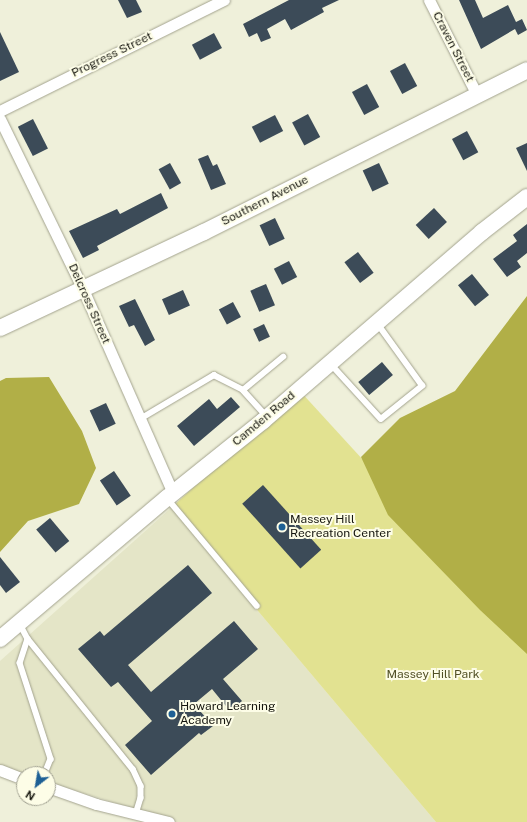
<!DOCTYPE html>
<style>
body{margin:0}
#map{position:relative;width:527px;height:822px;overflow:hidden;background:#eff0da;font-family:"Public Sans",sans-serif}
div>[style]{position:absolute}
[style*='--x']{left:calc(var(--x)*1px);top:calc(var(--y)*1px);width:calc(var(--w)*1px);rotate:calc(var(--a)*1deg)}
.built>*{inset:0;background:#e4e5c7}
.green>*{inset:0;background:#e2e291}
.forest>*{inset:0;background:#b1af47}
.building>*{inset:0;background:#3c4b58;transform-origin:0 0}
.roads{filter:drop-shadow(0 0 1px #a3a38e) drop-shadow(0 0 1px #a3a38e)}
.lane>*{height:5.5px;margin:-2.75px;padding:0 2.75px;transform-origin:2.75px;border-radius:2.75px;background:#fff}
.street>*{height:11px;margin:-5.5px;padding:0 5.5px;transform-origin:5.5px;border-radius:5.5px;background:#fff}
.secondary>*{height:16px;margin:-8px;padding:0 8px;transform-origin:8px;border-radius:8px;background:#fff}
.dots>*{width:11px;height:11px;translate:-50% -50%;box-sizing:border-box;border:2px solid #fdfde7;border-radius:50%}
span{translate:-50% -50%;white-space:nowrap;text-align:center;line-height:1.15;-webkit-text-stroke:4px #fdfde7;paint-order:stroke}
.street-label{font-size:12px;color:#16160f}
.poi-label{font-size:12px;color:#16160f}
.left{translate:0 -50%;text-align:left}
.park-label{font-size:12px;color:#515025}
.north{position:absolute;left:16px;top:766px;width:40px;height:40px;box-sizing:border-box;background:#fdfde7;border:1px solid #a1a191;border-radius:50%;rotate:211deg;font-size:11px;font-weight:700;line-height:16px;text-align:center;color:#16160f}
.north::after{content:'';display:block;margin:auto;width:14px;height:18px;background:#1e6095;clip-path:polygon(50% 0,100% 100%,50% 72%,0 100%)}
</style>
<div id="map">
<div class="built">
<i style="clip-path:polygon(171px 508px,436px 822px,176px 822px,48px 782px,48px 774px,24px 774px,0 766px,0 661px)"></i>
</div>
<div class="green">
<i style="clip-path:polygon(299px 390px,527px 639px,527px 822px,436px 822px,171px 508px)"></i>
</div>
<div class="forest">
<i style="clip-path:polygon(527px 296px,527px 654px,480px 610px,388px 515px,361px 457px,400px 418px,455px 391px)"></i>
<i style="clip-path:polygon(49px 377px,82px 431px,96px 468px,79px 504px,28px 521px,0 552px,0 381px,6px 378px)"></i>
</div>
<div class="building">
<i style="clip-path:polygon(118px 0,136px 0,142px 12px,127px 18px)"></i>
<i style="clip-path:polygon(289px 0,339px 0,322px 8px,324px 12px,291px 30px,285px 19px,267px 29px,271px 38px,261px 42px,257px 33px,249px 37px,243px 24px)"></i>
<i style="clip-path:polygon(459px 0,475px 0,483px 18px,508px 5px,516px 22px,522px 19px,527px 30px,518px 35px,515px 29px,481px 49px)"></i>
<i style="clip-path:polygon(0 32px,19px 72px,0 81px)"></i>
<i style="left:214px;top:33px;width:17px;height:25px;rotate:62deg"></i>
<i style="left:405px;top:63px;width:26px;height:17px;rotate:62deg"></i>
<i style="left:367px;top:84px;width:26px;height:17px;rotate:62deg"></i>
<i style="left:308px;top:114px;width:26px;height:18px;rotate:62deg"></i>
<i style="left:275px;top:115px;width:18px;height:26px;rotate:63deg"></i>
<i style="left:33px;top:119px;width:33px;height:17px;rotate:63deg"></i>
<i style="left:467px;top:131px;width:24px;height:17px;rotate:62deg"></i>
<i style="clip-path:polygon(527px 143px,527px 171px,516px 148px)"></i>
<i style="clip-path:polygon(208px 155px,213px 166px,217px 164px,226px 184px,211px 190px,198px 159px)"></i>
<i style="left:170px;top:163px;width:23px;height:13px;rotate:61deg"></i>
<i style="left:379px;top:163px;width:23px;height:18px;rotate:65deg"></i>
<i style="clip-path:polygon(161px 193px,168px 208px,97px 246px,99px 250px,83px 258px,69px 231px,117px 209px,120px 214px)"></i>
<i style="left:434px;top:208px;width:19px;height:25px;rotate:47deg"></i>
<i style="left:275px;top:218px;width:23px;height:17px;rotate:65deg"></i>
<i style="clip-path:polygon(527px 224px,527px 253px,517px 261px,521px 267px,507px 277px,493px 259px,517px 241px,513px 235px)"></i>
<i style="left:358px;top:252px;width:26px;height:17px;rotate:53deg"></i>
<i style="left:289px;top:261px;width:18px;height:17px;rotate:63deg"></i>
<i style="left:472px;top:274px;width:27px;height:18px;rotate:51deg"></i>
<i style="left:266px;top:284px;width:23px;height:17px;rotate:67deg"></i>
<i style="left:183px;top:290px;width:17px;height:23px;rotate:66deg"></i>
<i style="clip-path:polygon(135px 299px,155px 340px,145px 346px,134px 325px,129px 327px,119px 306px)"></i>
<i style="left:233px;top:302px;width:17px;height:16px;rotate:62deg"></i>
<i style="left:264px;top:324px;width:14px;height:12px;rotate:65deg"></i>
<i style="left:382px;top:362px;width:17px;height:31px;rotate:50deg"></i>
<i style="clip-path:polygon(231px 397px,240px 407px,194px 446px,177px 426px,209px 399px,217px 409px)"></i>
<i style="left:106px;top:403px;width:23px;height:18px;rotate:65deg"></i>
<i style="left:114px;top:471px;width:30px;height:17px;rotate:56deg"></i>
<i style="left:263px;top:485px;width:87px;height:28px;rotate:48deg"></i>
<i style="left:50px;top:518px;width:30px;height:18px;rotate:50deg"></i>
<i style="clip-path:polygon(0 557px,20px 582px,6px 593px,0 585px)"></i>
<i style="clip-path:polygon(188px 565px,212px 593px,128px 665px,151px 692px,234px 621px,258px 649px,223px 679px,242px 701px,230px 711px,212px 689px,194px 704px,213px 726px,201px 735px,199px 733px,151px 775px,125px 745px,152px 721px,118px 682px,111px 687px,78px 649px,100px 631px,104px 636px)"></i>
</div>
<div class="roads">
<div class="lane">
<i style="--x:331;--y:364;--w:74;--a:47.7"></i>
<i style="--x:381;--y:419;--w:53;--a:-38.8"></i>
<i style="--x:422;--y:386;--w:75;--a:-125.8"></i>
<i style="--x:243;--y:390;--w:36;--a:48"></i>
<i style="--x:140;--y:419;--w:86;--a:-30.7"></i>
<i style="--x:214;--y:375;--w:33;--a:27"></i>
<i style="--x:243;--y:390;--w:52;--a:-39.5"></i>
<i style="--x:168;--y:499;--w:139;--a:50.2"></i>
<i style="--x:20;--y:624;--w:17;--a:62"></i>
<i style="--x:28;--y:639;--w:167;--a:51.1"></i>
<i style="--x:133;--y:769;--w:19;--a:65"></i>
<i style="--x:141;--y:786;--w:12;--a:90"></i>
<i style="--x:141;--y:798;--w:17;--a:107"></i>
<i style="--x:28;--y:639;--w:25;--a:108"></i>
<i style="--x:20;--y:663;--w:101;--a:72.1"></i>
<i style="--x:51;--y:759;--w:16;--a:112"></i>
</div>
<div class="street">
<i style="--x:429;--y:0;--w:106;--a:63.2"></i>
<i style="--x:0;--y:111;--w:250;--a:-26.4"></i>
<i style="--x:0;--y:119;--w:187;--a:64"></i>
<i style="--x:82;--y:287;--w:225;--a:66.2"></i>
<i style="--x:0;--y:770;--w:26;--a:21"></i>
<i style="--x:48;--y:787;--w:51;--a:19.5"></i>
<i style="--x:96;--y:804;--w:75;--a:13.9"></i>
</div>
<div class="secondary">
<i style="--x:0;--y:328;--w:225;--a:-25.2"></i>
<i style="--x:204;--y:232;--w:361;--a:-26.6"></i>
<i style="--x:0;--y:639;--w:219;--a:-40.2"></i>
<i style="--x:167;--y:498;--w:123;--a:-38.7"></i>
<i style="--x:263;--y:421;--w:289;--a:-40.8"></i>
<i style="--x:482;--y:232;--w:57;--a:-37.9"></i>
</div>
</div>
<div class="dots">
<i style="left:282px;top:527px;background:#1e6095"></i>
<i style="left:172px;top:714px;background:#1e6095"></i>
</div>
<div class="street-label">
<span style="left:453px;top:47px;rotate:63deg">Craven Street</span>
<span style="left:112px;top:55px;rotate:-26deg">Progress Street</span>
<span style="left:265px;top:201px;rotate:-27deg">Southern Avenue</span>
<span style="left:89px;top:304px;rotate:66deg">Delcross Street</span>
<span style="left:264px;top:419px;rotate:-40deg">Camden Road</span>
</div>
<div class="poi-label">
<span class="left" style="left:290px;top:527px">Massey Hill<br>Recreation Center</span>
<span class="left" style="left:180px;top:714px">Howard Learning<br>Academy</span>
</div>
<div class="park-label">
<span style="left:433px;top:675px">Massey Hill Park</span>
</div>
<div class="north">N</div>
</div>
